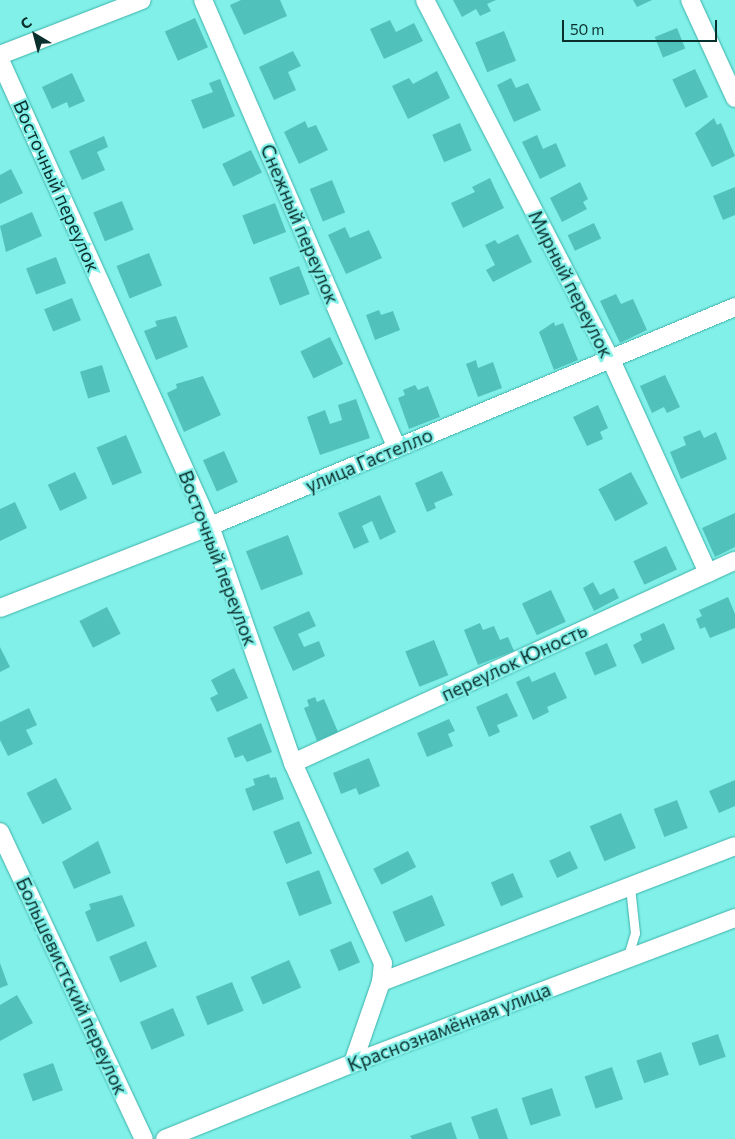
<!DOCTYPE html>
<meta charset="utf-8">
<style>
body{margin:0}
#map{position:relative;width:735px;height:1139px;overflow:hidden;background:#81f0e8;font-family:Commissioner,sans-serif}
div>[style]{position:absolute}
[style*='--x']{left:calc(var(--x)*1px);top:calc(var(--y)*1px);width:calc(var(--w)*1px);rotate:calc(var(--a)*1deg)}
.building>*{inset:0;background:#50c2bb;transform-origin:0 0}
.roads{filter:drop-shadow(0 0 1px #3cb1aa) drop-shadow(0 0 1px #3cb1aa)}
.service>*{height:9px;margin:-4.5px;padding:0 4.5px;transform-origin:4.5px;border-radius:4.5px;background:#fff}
.minor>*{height:18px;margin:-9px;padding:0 9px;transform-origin:9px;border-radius:9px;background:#fff}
span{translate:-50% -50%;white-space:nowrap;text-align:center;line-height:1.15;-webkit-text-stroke:4.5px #81f0e8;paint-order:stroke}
.street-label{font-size:19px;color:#0a2f2d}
.north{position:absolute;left:10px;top:10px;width:50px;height:50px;-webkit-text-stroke:4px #81f0e8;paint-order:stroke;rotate:323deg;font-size:14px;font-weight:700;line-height:20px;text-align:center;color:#0a2f2d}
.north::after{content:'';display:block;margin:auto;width:18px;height:22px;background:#0a2f2d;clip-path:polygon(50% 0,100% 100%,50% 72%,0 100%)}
.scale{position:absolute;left:562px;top:20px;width:155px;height:22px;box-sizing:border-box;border:2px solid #0a2f2d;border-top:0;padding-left:6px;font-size:15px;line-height:18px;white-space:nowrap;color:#0a2f2d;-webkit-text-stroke:4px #81f0e8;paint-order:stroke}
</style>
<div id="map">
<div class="building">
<i style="clip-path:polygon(241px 0,280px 0,287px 16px,244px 35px,230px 5px)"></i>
<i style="clip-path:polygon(453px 0,496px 0,487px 4px,491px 11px,480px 16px,476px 9px,462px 17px)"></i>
<i style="clip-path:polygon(633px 0,652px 0,637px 7px)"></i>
<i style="left:195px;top:18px;width:32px;height:33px;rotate:66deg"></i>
<i style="clip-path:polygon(390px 20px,396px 32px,414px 23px,423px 41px,384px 59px,370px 29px)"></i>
<i style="left:677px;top:28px;width:22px;height:24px;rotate:68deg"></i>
<i style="left:504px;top:31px;width:32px;height:31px;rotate:68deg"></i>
<i style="clip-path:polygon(293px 51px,301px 66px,288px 72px,296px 90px,274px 100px,259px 67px)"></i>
<i style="left:695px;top:69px;width:31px;height:25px;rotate:65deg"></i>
<i style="clip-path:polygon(437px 71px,450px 98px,408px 119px,392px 86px,409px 78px,413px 84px)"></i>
<i style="clip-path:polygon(72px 73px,85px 101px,69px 108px,67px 102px,52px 109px,42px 87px)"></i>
<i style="clip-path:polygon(511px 78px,516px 88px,528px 83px,541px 110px,514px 122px,497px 85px)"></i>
<i style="clip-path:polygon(220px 79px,235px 116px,203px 129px,191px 100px,213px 92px,209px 83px)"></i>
<i style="clip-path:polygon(714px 118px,717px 125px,721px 123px,735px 156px,712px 167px,695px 133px)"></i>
<i style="clip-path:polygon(305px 121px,308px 128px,316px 125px,328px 150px,299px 164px,284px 132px)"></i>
<i style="left:460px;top:123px;width:30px;height:30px;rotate:67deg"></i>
<i style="clip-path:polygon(537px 135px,543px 149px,556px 143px,566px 166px,540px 179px,522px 142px)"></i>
<i style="clip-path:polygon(104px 136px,108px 147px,97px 152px,105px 170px,82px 180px,69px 151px)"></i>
<i style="left:251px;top:150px;width:25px;height:32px;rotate:64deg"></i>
<i style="clip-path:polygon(11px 169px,23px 193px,0 204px,0 175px)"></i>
<i style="clip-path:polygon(490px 178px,504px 208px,463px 228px,451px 203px,475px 192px,472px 187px)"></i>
<i style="left:332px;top:180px;width:35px;height:24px;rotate:68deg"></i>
<i style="clip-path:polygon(580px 182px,588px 199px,583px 202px,587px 209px,562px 222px,550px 198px)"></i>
<i style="clip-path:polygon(735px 187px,735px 215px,723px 220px,713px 196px)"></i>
<i style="left:122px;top:201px;width:31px;height:31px;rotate:68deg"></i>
<i style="left:275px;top:203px;width:31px;height:35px;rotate:69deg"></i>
<i style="clip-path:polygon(32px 212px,42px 236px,6px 252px,0 226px)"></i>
<i style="left:594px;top:223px;width:17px;height:29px;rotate:65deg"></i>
<i style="clip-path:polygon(345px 227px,350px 238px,369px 230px,382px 258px,346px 274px,328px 235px)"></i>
<i style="clip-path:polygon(518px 234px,532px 262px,493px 282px,486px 270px,495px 265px,485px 245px,495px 240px,498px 244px)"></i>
<i style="left:149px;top:253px;width:35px;height:35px;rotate:68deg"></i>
<i style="left:56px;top:257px;width:28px;height:32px;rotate:69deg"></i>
<i style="left:299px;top:266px;width:30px;height:32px;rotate:69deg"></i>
<i style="clip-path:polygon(616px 294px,621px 304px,633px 299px,647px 330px,620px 343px,600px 301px)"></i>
<i style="left:72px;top:298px;width:24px;height:30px;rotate:68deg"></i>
<i style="clip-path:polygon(379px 310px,381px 315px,393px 311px,400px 330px,375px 340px,366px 315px)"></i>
<i style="clip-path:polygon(176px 316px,188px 347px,156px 360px,144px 331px,157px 326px,155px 321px)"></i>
<i style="clip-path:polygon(554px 322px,555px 326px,563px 323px,578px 360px,554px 370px,539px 332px)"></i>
<i style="left:330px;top:337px;width:30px;height:33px;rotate:64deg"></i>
<i style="clip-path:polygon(476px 360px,478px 368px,493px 362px,502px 388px,478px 397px,466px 364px)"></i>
<i style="left:102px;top:365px;width:28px;height:23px;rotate:73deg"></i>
<i style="clip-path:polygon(665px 375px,680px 407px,667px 413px,664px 407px,652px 413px,640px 386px)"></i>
<i style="clip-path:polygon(203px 376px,221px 415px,184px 432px,167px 393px,177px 388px,176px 384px)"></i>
<i style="clip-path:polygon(415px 385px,418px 390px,428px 386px,440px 417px,409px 429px,398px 398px,405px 395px,403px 390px)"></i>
<i style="clip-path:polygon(356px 399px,370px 438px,320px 455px,307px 417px,325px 410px,330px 424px,342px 420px,338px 405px)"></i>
<i style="clip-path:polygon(598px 405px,608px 428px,600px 432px,603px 439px,587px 446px,573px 417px)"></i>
<i style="clip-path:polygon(700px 430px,704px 438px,716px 432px,727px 459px,681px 479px,670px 452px,686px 445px,683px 437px)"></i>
<i style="left:126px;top:435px;width:41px;height:32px;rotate:67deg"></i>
<i style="left:224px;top:451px;width:34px;height:23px;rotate:66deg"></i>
<i style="clip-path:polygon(442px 471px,453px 495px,434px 503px,436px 508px,427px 512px,415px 483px)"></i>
<i style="left:75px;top:472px;width:29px;height:30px;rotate:65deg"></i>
<i style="left:631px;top:472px;width:36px;height:37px;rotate:62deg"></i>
<i style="clip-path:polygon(380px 495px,396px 532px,380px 540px,372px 521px,362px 526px,369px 542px,354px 549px,338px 513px)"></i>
<i style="clip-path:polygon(15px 502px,27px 528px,0 541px,0 509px)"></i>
<i style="clip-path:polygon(735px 513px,735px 547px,715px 557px,702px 528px)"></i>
<i style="left:288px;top:535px;width:42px;height:45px;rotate:69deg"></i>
<i style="left:666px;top:546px;width:26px;height:36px;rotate:65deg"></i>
<i style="clip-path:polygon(593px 582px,600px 595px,614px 588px,619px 598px,594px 611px,583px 588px)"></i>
<i style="left:551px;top:590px;width:35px;height:32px;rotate:65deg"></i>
<i style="clip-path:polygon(728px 597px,735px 614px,735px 628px,710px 638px,705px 627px,700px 629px,696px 619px,702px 616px,699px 610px)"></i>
<i style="left:107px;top:607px;width:30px;height:31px;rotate:63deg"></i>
<i style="clip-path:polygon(309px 611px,316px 626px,298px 634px,304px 647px,319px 641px,325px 656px,293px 671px,273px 627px)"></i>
<i style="clip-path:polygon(480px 623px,483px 630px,494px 626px,500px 640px,508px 637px,514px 651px,478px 665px,464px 630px)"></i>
<i style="clip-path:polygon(664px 623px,675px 649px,642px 664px,633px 645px,642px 640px,640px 634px)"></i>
<i style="left:434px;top:640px;width:38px;height:31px;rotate:68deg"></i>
<i style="left:607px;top:643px;width:25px;height:24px;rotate:67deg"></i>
<i style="clip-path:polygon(0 647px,10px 667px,0 672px)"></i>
<i style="clip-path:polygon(234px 668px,248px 698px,217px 712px,210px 698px,218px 694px,211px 680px)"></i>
<i style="clip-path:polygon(555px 672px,567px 698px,547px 707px,549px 712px,533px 720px,516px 682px,529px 676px,532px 682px)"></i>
<i style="clip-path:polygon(507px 693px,518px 716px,497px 725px,500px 732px,489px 737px,476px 707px)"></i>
<i style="clip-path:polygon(315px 697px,317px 702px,324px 699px,338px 732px,317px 741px,304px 708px,309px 706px,307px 700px)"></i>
<i style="clip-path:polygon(29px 708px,37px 725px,26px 730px,33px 744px,8px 756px,0 740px,0 722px)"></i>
<i style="clip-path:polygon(449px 719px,455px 731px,448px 734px,453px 746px,427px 757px,417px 733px)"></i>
<i style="clip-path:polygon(261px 723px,272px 752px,247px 762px,243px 755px,235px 758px,227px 738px)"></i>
<i style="clip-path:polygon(369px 758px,380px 786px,359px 795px,356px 788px,341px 794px,333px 773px)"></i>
<i style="clip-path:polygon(269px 774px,270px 778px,276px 777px,284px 799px,253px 811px,245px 789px,255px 785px,253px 779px)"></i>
<i style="left:56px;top:778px;width:35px;height:33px;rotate:63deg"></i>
<i style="clip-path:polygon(735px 780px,735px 806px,719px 813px,709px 791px)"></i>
<i style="left:677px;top:800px;width:30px;height:25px;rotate:69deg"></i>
<i style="left:621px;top:813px;width:38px;height:34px;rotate:67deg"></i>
<i style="left:299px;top:821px;width:35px;height:28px;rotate:68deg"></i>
<i style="clip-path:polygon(98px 841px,111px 873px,74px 889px,62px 862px)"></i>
<i style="left:408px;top:851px;width:18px;height:39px;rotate:63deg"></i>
<i style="left:570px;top:851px;width:19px;height:23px;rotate:65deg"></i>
<i style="left:319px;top:870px;width:36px;height:35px;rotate:69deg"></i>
<i style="left:513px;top:873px;width:26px;height:24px;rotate:67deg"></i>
<i style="clip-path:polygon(122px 895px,135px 926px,97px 942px,85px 912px,91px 909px,89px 904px)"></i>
<i style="left:432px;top:895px;width:33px;height:43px;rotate:67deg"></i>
<i style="left:146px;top:941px;width:28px;height:40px;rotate:67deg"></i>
<i style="left:351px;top:941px;width:23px;height:23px;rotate:67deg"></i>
<i style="left:289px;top:960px;width:30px;height:42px;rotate:66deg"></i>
<i style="clip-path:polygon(0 963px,8px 985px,0 988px)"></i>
<i style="left:232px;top:982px;width:31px;height:39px;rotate:68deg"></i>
<i style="clip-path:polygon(17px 995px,33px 1023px,0 1041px,0 1005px)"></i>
<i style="left:173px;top:1008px;width:30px;height:36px;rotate:67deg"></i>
<i style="left:718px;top:1034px;width:24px;height:28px;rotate:71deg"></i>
<i style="left:661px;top:1052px;width:24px;height:26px;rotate:71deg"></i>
<i style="left:53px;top:1063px;width:29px;height:32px;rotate:70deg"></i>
<i style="left:612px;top:1067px;width:34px;height:29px;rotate:71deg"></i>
<i style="left:552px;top:1088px;width:29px;height:32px;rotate:72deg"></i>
<i style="clip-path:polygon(497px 1108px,508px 1139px,479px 1139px,471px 1117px)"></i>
<i style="clip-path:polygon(451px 1122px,457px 1139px,412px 1139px,410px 1136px)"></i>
</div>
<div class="roads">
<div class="service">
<i style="--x:627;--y:959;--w:27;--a:-73"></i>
<i style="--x:635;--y:933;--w:46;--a:-96.2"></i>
</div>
<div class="minor">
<i style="--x:203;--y:0;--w:488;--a:66.6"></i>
<i style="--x:425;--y:0;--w:405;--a:62.7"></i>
<i style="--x:611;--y:360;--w:234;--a:65.5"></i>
<i style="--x:690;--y:0;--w:108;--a:65.3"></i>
<i style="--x:0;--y:55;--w:152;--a:-21.2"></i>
<i style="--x:0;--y:60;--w:511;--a:65.74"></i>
<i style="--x:210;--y:526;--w:251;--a:70.7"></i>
<i style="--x:293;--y:763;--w:219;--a:65.8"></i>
<i style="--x:383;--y:963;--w:19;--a:96"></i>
<i style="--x:381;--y:982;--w:86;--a:109.1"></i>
<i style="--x:0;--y:608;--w:225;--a:-21.3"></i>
<i style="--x:210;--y:526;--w:569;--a:-22.64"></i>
<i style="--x:293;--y:763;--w:486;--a:-24.6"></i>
<i style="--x:0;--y:832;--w:339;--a:64.9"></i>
<i style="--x:381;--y:982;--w:379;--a:-21"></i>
<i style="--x:165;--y:1139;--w:203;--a:-22"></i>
<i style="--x:353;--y:1063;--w:409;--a:-20.8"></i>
</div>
</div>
<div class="street-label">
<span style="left:57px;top:186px;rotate:66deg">Восточный переулок</span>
<span style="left:300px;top:224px;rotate:67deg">Снежный переулок</span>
<span style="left:571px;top:284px;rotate:63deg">Мирный переулок</span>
<span style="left:369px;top:460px;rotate:-23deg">улица Гастелло</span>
<span style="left:218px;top:558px;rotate:69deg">Восточный переулок</span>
<span style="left:514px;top:662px;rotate:-25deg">переулок Юность</span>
<span style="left:72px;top:986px;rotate:65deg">Большевистский переулок</span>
<span style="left:449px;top:1027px;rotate:-21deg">Краснознамённая улица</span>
</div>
<div class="north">С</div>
<div class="scale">50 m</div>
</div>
